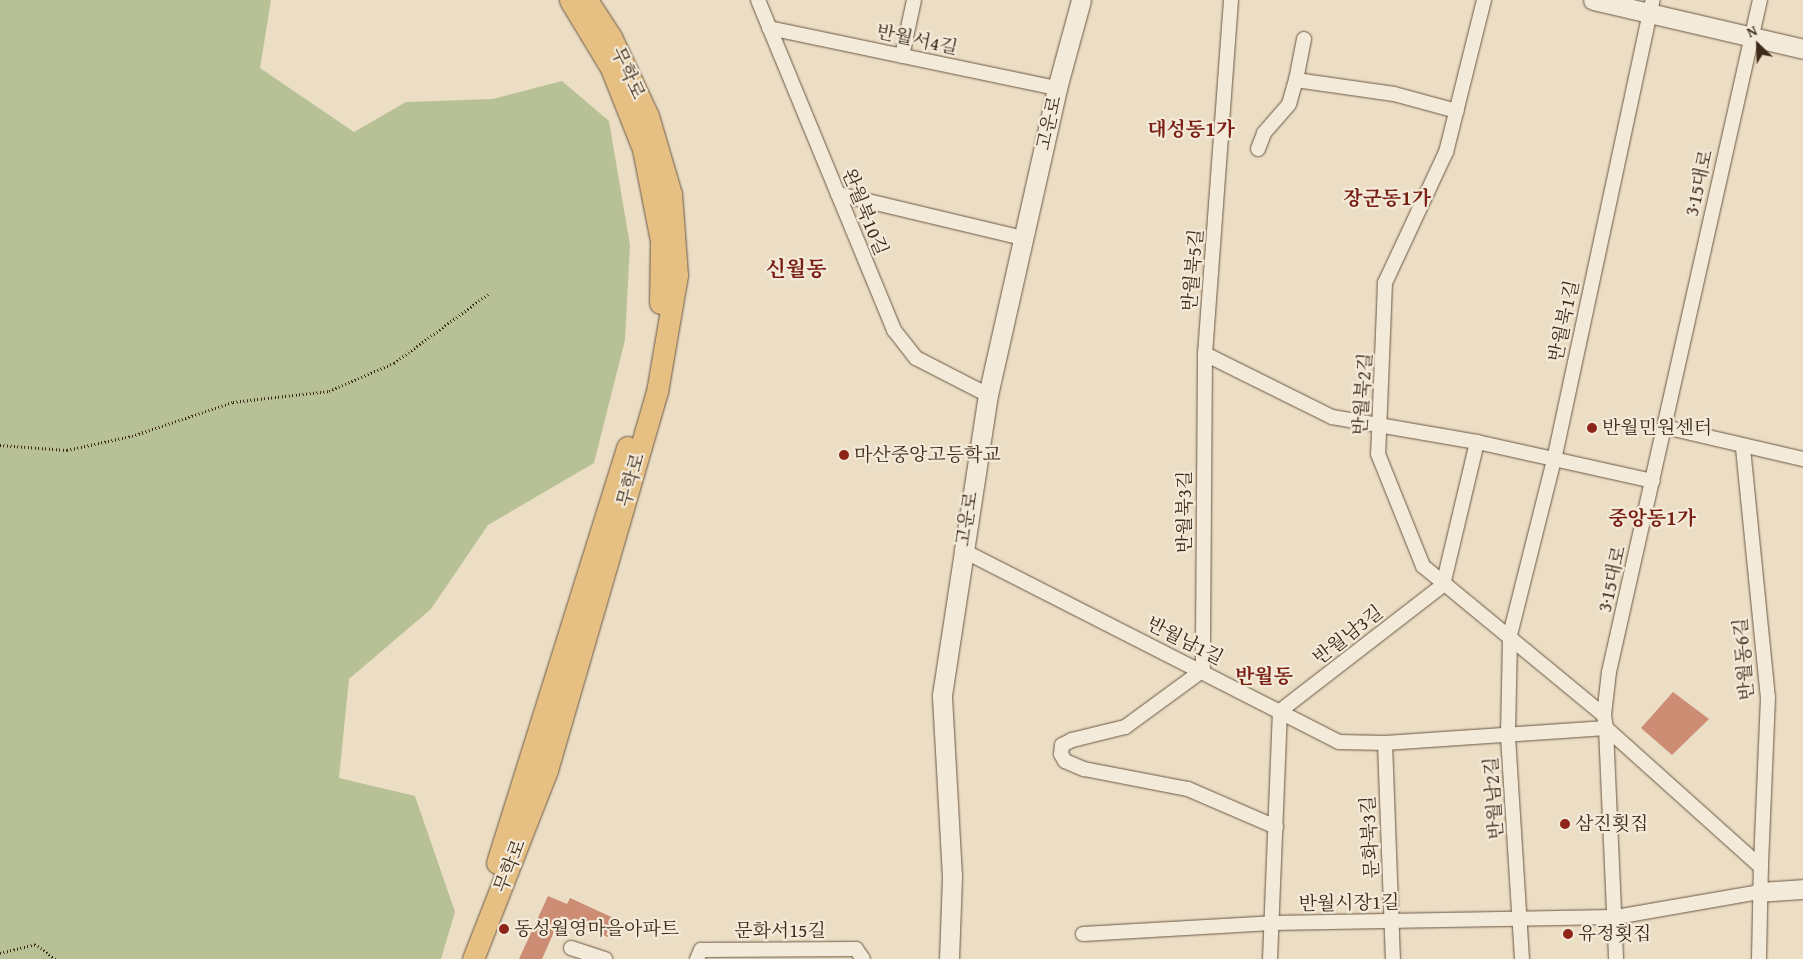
<!DOCTYPE html>
<meta charset="utf-8">
<style>
body{margin:0}
#map{position:relative;width:1803px;height:959px;overflow:hidden;background:#ecdec4;font-family:"Gentium Book Plus","Noto Serif KR",serif}
div>[style]{position:absolute}
[style*='--x']{left:calc(var(--x)*1px);top:calc(var(--y)*1px);width:calc(var(--w)*1px);rotate:calc(var(--a)*1deg)}
.green>*{inset:0;background:#b7c195}
.building>*{inset:0;background:#cd8c74}
.path>*{height:2.5px;margin-top:-1.25px;transform-origin:0;background:repeating-linear-gradient(90deg,#3f2a19 0 1px,transparent 0 3.5px)}
.roads{filter:drop-shadow(0 0 1px #6a5744) drop-shadow(0 0 1px #6a5744)}
.street>*{height:14px;margin:-7px;padding:0 7px;transform-origin:7px;border-radius:7px;background:#f3ead9}
.secondary>*{height:19px;margin:-9.5px;padding:0 9.5px;transform-origin:9.5px;border-radius:9.5px;background:#f3ead9}
.primary>*{height:21px;margin:-10.5px;padding:0 10.5px;transform-origin:10.5px;border-radius:10.5px;background:#e6bf82}
.dots>*{width:14px;height:14px;translate:-50% -50%;box-sizing:border-box;border:2px solid #f3ead9;border-radius:50%}
span{translate:-50% -50%;white-space:nowrap;text-align:center;line-height:1.15;-webkit-text-stroke:4.5px #f3ead9;paint-order:stroke}
.street-label{font-size:19px;color:#3f2a19}
.poi-label{font-size:19px;color:#3f2a19}
.left{translate:0 -50%;text-align:left}
.neighbourhood-label{font-size:20px;color:#7a1f14;font-weight:700}
.quarter-label{font-size:21px;color:#7a1f14;font-weight:700}
.north{position:absolute;left:1733px;top:20px;width:50px;height:50px;-webkit-text-stroke:4px #f3ead9;paint-order:stroke;rotate:336deg;font-size:14px;font-weight:700;line-height:20px;text-align:center;color:#3f2a19}
.north::after{content:'';display:block;margin:auto;width:18px;height:22px;background:#3f2a19;clip-path:polygon(50% 0,100% 100%,50% 72%,0 100%)}
</style>
<div id="map">
<div class="green">
<i style="clip-path:polygon(0 0,271px 0,260px 68px,354px 132px,406px 102px,493px 99px,562px 81px,609px 121px,630px 245px,625px 340px,594px 463px,488px 525px,431px 609px,349px 679px,339px 778px,415px 796px,455px 912px,441px 959px,0 959px)"></i>
</div>
<div class="building">
<i style="clip-path:polygon(1673px 692px,1709px 719px,1672px 755px,1641px 728px)"></i>
<i style="clip-path:polygon(548px 896px,567px 904px,570px 898px,620px 921px,612px 939px,561px 916px,542px 959px,519px 959px)"></i>
</div>
<div class="path">
<i style="--x:0;--y:445;--w:67;--a:4.3"></i>
<i style="--x:67;--y:450;--w:66;--a:-12.2"></i>
<i style="--x:132;--y:436;--w:107;--a:-18.6"></i>
<i style="--x:233;--y:402;--w:97;--a:-6.5"></i>
<i style="--x:329;--y:391;--w:71;--a:-23.3"></i>
<i style="--x:394;--y:363;--w:117;--a:-36.3"></i>
<i style="--x:0;--y:953;--w:36;--a:-14"></i>
<i style="--x:35;--y:944;--w:26;--a:36"></i>
</div>
<div class="roads">
<div class="street">
<i style="--x:758;--y:0;--w:357;--a:67.6"></i>
<i style="--x:894;--y:330;--w:36;--a:52"></i>
<i style="--x:916;--y:358;--w:81;--a:27.2"></i>
<i style="--x:1231;--y:0;--w:355;--a:94.2"></i>
<i style="--x:1205;--y:354;--w:316;--a:90.4"></i>
<i style="--x:1203;--y:670;--w:97;--a:143.8"></i>
<i style="--x:1125;--y:727;--w:55;--a:166.2"></i>
<i style="--x:1072;--y:740;--w:11;--a:153"></i>
<i style="--x:1062;--y:745;--w:9;--a:96"></i>
<i style="--x:1061;--y:754;--w:8;--a:60"></i>
<i style="--x:1065;--y:761;--w:21;--a:23"></i>
<i style="--x:1084;--y:769;--w:106;--a:10.9"></i>
<i style="--x:1188;--y:789;--w:96;--a:23.4"></i>
<i style="--x:1484;--y:0;--w:157;--a:104"></i>
<i style="--x:1446;--y:152;--w:145;--a:115"></i>
<i style="--x:1385;--y:283;--w:171;--a:92.3"></i>
<i style="--x:1378;--y:454;--w:121;--a:68.1"></i>
<i style="--x:1423;--y:566;--w:234;--a:39.5"></i>
<i style="--x:769;--y:28;--w:294;--a:11.8"></i>
<i style="--x:1304;--y:39;--w:42;--a:101"></i>
<i style="--x:1296;--y:80;--w:99;--a:8.1"></i>
<i style="--x:1394;--y:94;--w:65;--a:15.1"></i>
<i style="--x:902;--y:56;--w:57;--a:-77.9"></i>
<i style="--x:1258;--y:149;--w:17;--a:-69"></i>
<i style="--x:1264;--y:133;--w:38;--a:-49"></i>
<i style="--x:1289;--y:104;--w:25;--a:-74"></i>
<i style="--x:838;--y:194;--w:190;--a:13.4"></i>
<i style="--x:1205;--y:354;--w:142;--a:26.4"></i>
<i style="--x:1332;--y:417;--w:147;--a:9.8"></i>
<i style="--x:1477;--y:442;--w:180;--a:12.5"></i>
<i style="--x:1665;--y:427;--w:142;--a:13.1"></i>
<i style="--x:1743;--y:448;--w:250;--a:84.3"></i>
<i style="--x:1768;--y:697;--w:170;--a:92.4"></i>
<i style="--x:962;--y:550;--w:423;--a:27"></i>
<i style="--x:1339;--y:742;--w:46;--a:1.2"></i>
<i style="--x:1385;--y:743;--w:222;--a:-3.9"></i>
<i style="--x:1606;--y:728;--w:231;--a:87.5"></i>
<i style="--x:1385;--y:743;--w:216;--a:87.9"></i>
<i style="--x:1083;--y:934;--w:189;--a:-3.3"></i>
<i style="--x:1272;--y:923;--w:344;--a:-1"></i>
<i style="--x:1616;--y:917;--w:145;--a:-9.9"></i>
<i style="--x:571;--y:948;--w:36;--a:18"></i>
<i style="--x:697;--y:959;--w:10;--a:-66"></i>
<i style="--x:701;--y:950;--w:155;--a:-0.4"></i>
<i style="--x:856;--y:949;--w:12;--a:55"></i>
<i style="--x:1270;--y:959;--w:248;--a:-87.7"></i>
<i style="--x:1280;--y:711;--w:206;--a:-37.7"></i>
<i style="--x:1443;--y:585;--w:147;--a:-76.6"></i>
<i style="--x:1522;--y:959;--w:225;--a:-93.6"></i>
<i style="--x:1508;--y:734;--w:99;--a:-88.8"></i>
<i style="--x:1510;--y:635;--w:180;--a:-75.9"></i>
<i style="--x:1554;--y:460;--w:471;--a:-77.9"></i>
<i style="--x:1759;--y:959;--w:92;--a:-88.8"></i>
<i style="--x:1761;--y:867;--w:208;--a:-138.1"></i>
<i style="--x:1606;--y:728;--w:13;--a:-99"></i>
<i style="--x:1604;--y:715;--w:43;--a:-83.4"></i>
<i style="--x:1609;--y:672;--w:689;--a:-77.34"></i>
</div>
<div class="secondary">
<i style="--x:1593;--y:0;--w:216;--a:13.1"></i>
<i style="--x:1759;--y:892;--w:44;--a:-3.9"></i>
<i style="--x:949;--y:959;--w:83;--a:-87.9"></i>
<i style="--x:952;--y:876;--w:181;--a:-93.2"></i>
<i style="--x:942;--y:695;--w:304;--a:-81.3"></i>
<i style="--x:988;--y:395;--w:315;--a:-77.3"></i>
<i style="--x:1057;--y:88;--w:91;--a:-74.7"></i>
</div>
<div class="primary">
<i style="--x:570;--y:0;--w:79;--a:58.9"></i>
<i style="--x:611;--y:68;--w:87;--a:68.4"></i>
<i style="--x:643;--y:149;--w:94;--a:78.9"></i>
<i style="--x:661;--y:241;--w:62;--a:90.9"></i>
<i style="--x:497;--y:863;--w:436;--a:-72.6"></i>
<i style="--x:473;--y:959;--w:203;--a:-68.6"></i>
<i style="--x:547;--y:770;--w:394;--a:-73.8"></i>
<i style="--x:657;--y:392;--w:119;--a:-80.3"></i>
<i style="--x:677;--y:275;--w:81;--a:-94.2"></i>
<i style="--x:671;--y:194;--w:81;--a:-106.4"></i>
<i style="--x:648;--y:116;--w:87;--a:-115.1"></i>
<i style="--x:611;--y:37;--w:44;--a:-123"></i>
</div>
</div>
<div class="dots">
<i style="left:1592px;top:428px;background:#8f2418"></i>
<i style="left:844px;top:455px;background:#8f2418"></i>
<i style="left:1565px;top:824px;background:#8f2418"></i>
<i style="left:504px;top:929px;background:#8f2418"></i>
<i style="left:1568px;top:934px;background:#8f2418"></i>
</div>
<div class="street-label">
<span style="left:917px;top:40px;rotate:12deg">반월서4길</span>
<span style="left:628px;top:73px;rotate:65deg">무학로</span>
<span style="left:1049px;top:123px;rotate:-77deg">고운로</span>
<span style="left:1699px;top:183px;rotate:-77deg">3·15대로</span>
<span style="left:865px;top:212px;rotate:68deg">완월북10길</span>
<span style="left:1193px;top:270px;rotate:-85deg">반월북5길</span>
<span style="left:1564px;top:321px;rotate:-78deg">반월북1길</span>
<span style="left:1363px;top:394px;rotate:-86deg">반월북2길</span>
<span style="left:631px;top:480px;rotate:-74deg">무학로</span>
<span style="left:1185px;top:512px;rotate:-90deg">반월북3길</span>
<span style="left:967px;top:519px;rotate:-81deg">고운로</span>
<span style="left:1612px;top:579px;rotate:-77deg">3·15대로</span>
<span style="left:1348px;top:635px;rotate:-38deg">반월남3길</span>
<span style="left:1185px;top:641px;rotate:27deg">반월남1길</span>
<span style="left:1744px;top:659px;rotate:-95deg">반월동6길</span>
<span style="left:1494px;top:798px;rotate:-94deg">반월남2길</span>
<span style="left:1370px;top:837px;rotate:-93deg">문화북3길</span>
<span style="left:510px;top:866px;rotate:-69deg">무학로</span>
<span style="left:1349px;top:903px;rotate:-1deg">반월시장1길</span>
<span style="left:780px;top:931px">문화서15길</span>
</div>
<div class="poi-label">
<span class="left" style="left:1602px;top:428px">반월민원센터</span>
<span class="left" style="left:854px;top:455px">마산중앙고등학교</span>
<span class="left" style="left:1575px;top:824px">삼진횟집</span>
<span class="left" style="left:514px;top:929px">동성월영마을아파트</span>
<span class="left" style="left:1578px;top:934px">유정횟집</span>
</div>
<div class="neighbourhood-label">
<span style="left:1191px;top:128px">대성동1가</span>
<span style="left:1387px;top:197px">장군동1가</span>
<span style="left:1652px;top:517px">중앙동1가</span>
<span style="left:1264px;top:675px">반월동</span>
</div>
<div class="quarter-label">
<span style="left:796px;top:269px">신월동</span>
</div>
<div class="north">N</div>
</div>
